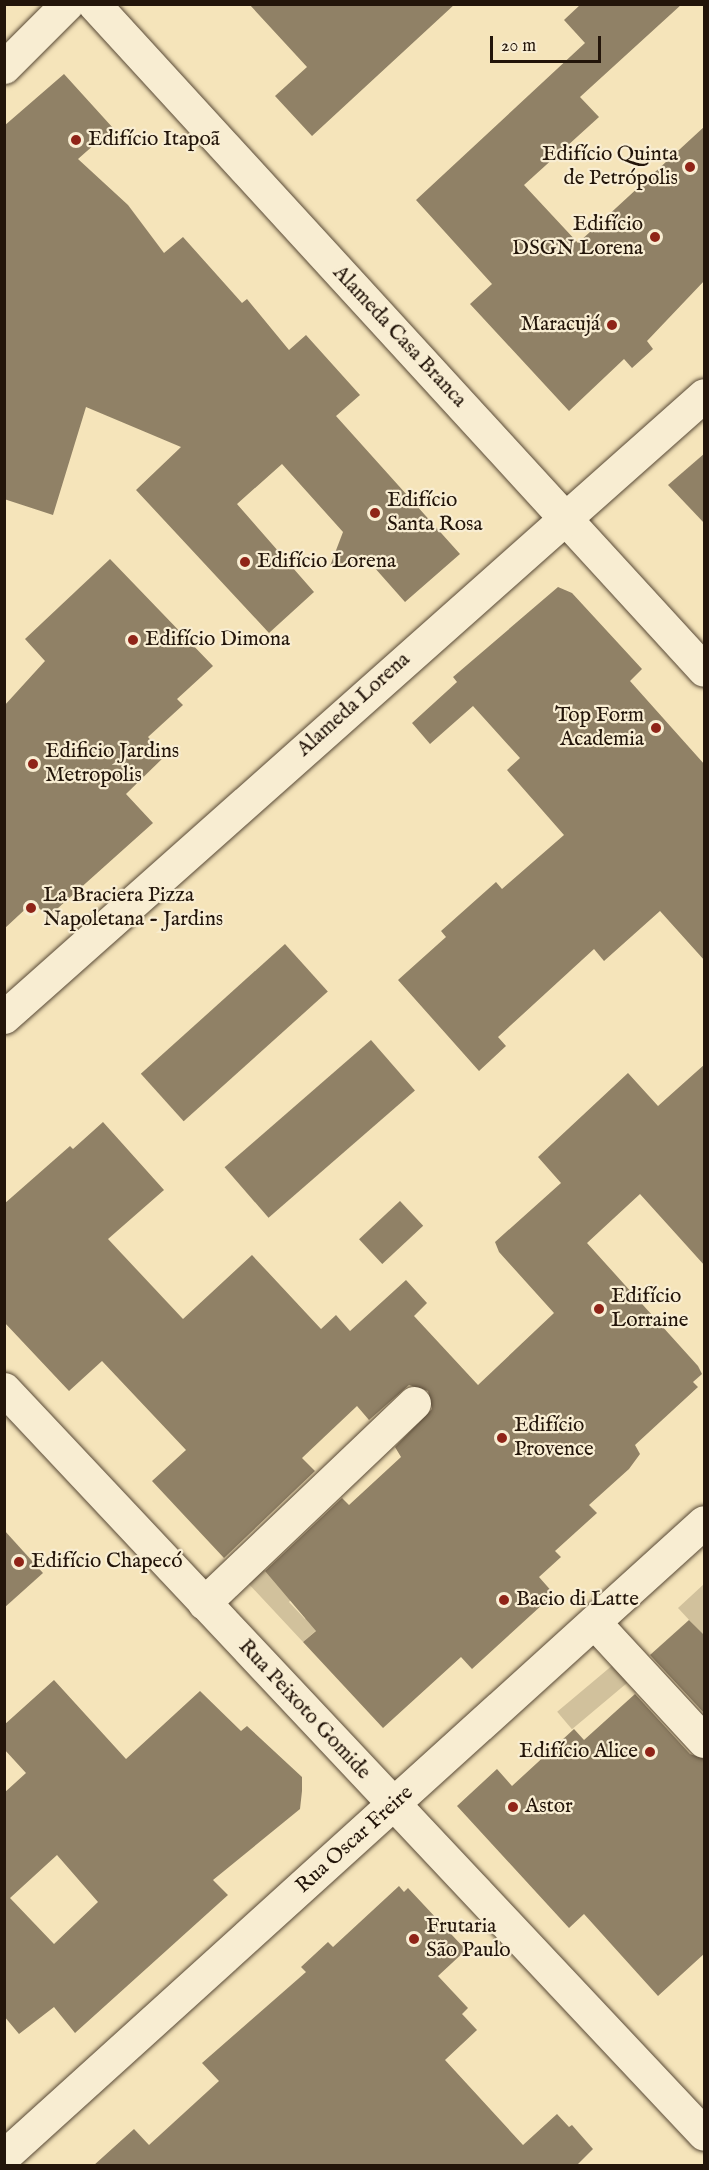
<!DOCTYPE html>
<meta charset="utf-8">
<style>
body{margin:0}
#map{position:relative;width:709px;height:2170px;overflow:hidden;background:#f5e4ba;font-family:"IM FELL English",serif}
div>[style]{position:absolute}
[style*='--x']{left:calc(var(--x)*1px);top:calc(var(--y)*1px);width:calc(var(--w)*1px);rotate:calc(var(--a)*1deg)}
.green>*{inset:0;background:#d1c19c;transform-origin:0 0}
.building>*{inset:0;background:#908166;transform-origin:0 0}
.roads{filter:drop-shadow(0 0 2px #584936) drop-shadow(0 0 2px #584936)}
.minor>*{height:33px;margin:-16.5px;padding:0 16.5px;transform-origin:16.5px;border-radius:16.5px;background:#f8edd2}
.tertiary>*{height:33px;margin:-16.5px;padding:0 16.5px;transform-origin:16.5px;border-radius:16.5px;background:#f8edd2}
.dots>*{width:16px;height:16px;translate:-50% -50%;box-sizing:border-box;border:3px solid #f8edd2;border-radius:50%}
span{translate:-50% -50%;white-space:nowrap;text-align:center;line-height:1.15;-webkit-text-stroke:4.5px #f8edd2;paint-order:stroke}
.poi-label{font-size:21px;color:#23150a}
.left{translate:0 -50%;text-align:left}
.right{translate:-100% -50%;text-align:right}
.street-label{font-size:21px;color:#23150a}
.frame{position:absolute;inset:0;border:6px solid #23150a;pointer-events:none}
.scale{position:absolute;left:490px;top:36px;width:111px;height:27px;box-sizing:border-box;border:3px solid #23150a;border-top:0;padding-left:8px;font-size:18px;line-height:21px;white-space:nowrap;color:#23150a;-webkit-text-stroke:4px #f8edd2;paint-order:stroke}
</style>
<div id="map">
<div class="green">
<i style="clip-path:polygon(261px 1567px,293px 1597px,289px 1602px,305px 1619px,309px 1615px,320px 1627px,303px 1642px,246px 1581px)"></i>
<i style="clip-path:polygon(704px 1584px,704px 1636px,678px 1608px)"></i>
<i style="left:620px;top:1659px;width:23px;height:82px;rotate:50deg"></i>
</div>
<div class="building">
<i style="clip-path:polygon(249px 4px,455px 4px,312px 136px,275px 96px,307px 67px)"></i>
<i style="clip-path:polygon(581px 4px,682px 4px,580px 97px,599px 117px,524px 185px,578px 243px,705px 126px,705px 280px,647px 341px,653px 349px,632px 368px,624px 359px,569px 411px,470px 304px,492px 284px,416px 200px,585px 43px,564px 20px)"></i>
<i style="clip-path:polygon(64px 74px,113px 128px,78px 159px,128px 205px,164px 253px,183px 237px,242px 303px,247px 299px,289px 350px,306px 335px,360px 395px,336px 416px,460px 554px,405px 602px,366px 558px,330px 566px,343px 532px,282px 464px,237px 504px,314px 592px,269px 633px,136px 490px,181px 447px,86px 407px,53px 515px,4px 499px,4px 126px)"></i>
<i style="clip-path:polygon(705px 453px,705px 524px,668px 485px)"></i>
<i style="clip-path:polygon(110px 559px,213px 666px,177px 699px,183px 705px,148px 737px,165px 756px,126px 794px,153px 823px,48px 917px,33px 902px,4px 929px,4px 706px,45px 661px,25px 639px)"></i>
<i style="clip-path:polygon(558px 587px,572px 593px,642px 669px,630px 681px,705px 765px,705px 961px,660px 911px,604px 961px,594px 949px,498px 1037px,506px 1046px,479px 1071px,398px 980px,446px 937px,441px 931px,496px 882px,502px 889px,564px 835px,507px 770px,520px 758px,473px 706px,430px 744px,412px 723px,457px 682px,453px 677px)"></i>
<i style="left:285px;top:944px;width:64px;height:194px;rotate:48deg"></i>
<i style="left:371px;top:1040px;width:67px;height:194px;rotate:49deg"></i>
<i style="clip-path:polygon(705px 1064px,705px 1266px,640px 1194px,587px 1243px,698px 1366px,702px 1374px,693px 1382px,698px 1387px,635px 1445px,640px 1454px,629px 1469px,589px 1505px,597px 1513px,555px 1551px,561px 1557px,539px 1577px,554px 1594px,472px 1669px,461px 1657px,383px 1728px,303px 1642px,316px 1631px,265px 1571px,342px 1498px,349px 1505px,401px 1457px,395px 1447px,432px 1409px,428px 1391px,409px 1385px,369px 1420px,357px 1406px,302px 1458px,315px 1471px,224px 1558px,152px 1481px,186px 1450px,102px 1361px,69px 1391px,4px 1322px,4px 1204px,70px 1146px,73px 1149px,103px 1122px,164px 1190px,108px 1239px,183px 1319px,252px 1255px,321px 1329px,336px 1315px,350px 1331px,406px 1280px,427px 1303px,414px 1316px,478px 1385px,554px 1313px,499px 1252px,495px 1242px,561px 1183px,538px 1157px,628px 1073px,658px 1106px)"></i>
<i style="left:400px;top:1201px;width:34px;height:56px;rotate:47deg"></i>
<i style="clip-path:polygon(4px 1530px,43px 1573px,4px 1608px)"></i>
<i style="clip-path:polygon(689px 1620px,705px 1636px,705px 1714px,650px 1655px)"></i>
<i style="clip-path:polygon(evenodd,54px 1680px,126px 1759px,200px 1691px,241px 1731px,247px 1726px,302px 1777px,302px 1791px,300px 1809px,213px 1880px,228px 1895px,75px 2033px,54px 2007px,19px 2034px,4px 2016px,4px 1793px,26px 1773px,4px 1749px,4px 1725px,54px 1680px,57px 1855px,98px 1902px,54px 1944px,10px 1898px,57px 1855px)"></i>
<i style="clip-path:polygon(635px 1694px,690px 1754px,705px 1759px,705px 1953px,658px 1996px,584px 1914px,569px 1928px,457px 1806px,497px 1769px,512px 1786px,574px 1729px,584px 1740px)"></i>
<i style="clip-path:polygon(399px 1886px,404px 1892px,408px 1888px,466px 1950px,438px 1976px,468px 2008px,462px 2014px,477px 2030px,445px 2060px,523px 2145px,557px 2114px,569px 2127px,572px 2125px,593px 2149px,576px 2166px,93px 2166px,134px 2129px,149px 2145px,219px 2081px,202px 2063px,306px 1972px,301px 1967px,328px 1942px,333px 1947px)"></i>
</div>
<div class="roads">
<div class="minor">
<i style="--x:94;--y:4;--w:903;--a:47.51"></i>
<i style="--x:4;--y:67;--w:89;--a:-45"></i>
<i style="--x:4;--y:1017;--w:936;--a:-41.62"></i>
<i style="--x:4;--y:1389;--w:1022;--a:46.78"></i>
<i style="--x:204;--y:1603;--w:290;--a:-43.6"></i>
<i style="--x:594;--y:1622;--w:162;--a:47.3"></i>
</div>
<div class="tertiary">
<i style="--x:4;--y:2156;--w:944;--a:-42.17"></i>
</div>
</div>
<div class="dots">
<i style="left:76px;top:140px;background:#8f2418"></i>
<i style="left:690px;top:167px;background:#8f2418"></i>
<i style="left:655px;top:237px;background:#8f2418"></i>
<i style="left:612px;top:325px;background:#8f2418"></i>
<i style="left:375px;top:513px;background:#8f2418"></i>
<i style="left:245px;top:562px;background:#8f2418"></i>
<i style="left:133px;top:640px;background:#8f2418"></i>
<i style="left:656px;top:728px;background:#8f2418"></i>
<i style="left:33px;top:764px;background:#8f2418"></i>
<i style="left:31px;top:908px;background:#8f2418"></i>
<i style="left:599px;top:1309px;background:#8f2418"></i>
<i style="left:502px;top:1438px;background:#8f2418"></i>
<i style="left:19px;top:1562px;background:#8f2418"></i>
<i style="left:504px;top:1600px;background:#8f2418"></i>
<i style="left:650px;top:1752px;background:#8f2418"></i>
<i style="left:513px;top:1807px;background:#8f2418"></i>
<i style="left:414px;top:1939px;background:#8f2418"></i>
</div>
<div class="poi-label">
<span class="left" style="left:88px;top:140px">Edifício Itapoã</span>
<span class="right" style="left:678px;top:167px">Edifício Quinta<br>de Petrópolis</span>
<span class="right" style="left:643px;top:237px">Edifício<br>DSGN Lorena</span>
<span class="right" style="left:600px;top:325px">Maracujá</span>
<span class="left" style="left:387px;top:513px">Edifício<br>Santa Rosa</span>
<span class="left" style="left:257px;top:562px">Edifício Lorena</span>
<span class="left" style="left:145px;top:640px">Edifício Dimona</span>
<span class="right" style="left:644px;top:728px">Top Form<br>Academia</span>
<span class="left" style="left:45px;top:764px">Edificio Jardins<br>Metropolis</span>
<span class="left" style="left:43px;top:908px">La Braciera Pizza<br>Napoletana - Jardins</span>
<span class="left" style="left:611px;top:1309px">Edifício<br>Lorraine</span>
<span class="left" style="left:514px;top:1438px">Edifício<br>Provence</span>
<span class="left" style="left:31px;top:1562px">Edifício Chapecó</span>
<span class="left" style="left:516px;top:1600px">Bacio di Latte</span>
<span class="right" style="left:638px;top:1752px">Edifício Alice</span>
<span class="left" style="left:525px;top:1807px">Astor</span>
<span class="left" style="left:426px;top:1939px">Frutaria<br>São Paulo</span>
</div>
<div class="street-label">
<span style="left:399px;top:337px;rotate:47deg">Alameda Casa Branca</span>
<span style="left:354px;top:705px;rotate:-42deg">Alameda Lorena</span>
<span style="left:304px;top:1710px;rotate:47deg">Rua Peixoto Gomide</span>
<span style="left:355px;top:1840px;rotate:-42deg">Rua Oscar Freire</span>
</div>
<div class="frame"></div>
<div class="scale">20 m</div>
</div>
